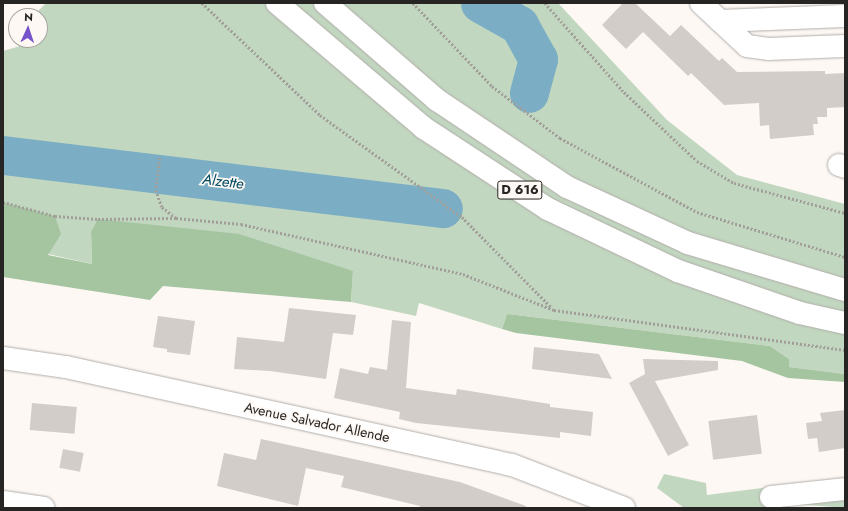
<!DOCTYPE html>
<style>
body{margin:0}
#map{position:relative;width:848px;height:511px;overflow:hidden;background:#fdf8f4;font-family:Jost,sans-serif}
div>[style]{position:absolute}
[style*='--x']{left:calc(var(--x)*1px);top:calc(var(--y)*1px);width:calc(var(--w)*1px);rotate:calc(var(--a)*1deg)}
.green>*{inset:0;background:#c2d7c0}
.forest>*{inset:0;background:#a4c5a0}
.river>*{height:39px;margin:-19.5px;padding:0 19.5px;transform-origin:19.5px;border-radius:19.5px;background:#7baec4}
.building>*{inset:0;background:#d2cdc9;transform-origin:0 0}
.path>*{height:2.5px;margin-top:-1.25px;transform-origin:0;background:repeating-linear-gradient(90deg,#a29f9b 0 2px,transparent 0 4px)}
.roads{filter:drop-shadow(0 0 1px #b1ada9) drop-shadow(0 0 1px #b1ada9)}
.minor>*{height:22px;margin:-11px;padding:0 11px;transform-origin:11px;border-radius:11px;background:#fff}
.major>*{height:22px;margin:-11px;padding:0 11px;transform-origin:11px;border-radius:11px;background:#fff}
span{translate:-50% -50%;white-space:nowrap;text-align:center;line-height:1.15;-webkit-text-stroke:3.5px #fdf8f4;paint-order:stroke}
.shield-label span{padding:1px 3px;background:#fdf8f4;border:1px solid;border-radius:3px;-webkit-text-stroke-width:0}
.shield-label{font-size:13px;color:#272523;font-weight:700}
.street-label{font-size:14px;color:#272523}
.water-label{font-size:15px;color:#004b62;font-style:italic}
.frame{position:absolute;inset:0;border:4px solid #272523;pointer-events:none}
.north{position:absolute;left:8px;top:8px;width:40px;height:40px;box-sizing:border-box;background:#fdf8f4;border:1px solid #a7a4a0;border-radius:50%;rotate:3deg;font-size:11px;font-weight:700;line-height:16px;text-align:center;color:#272523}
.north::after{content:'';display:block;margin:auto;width:14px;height:18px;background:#7652cb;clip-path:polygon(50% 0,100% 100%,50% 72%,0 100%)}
</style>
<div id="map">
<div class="green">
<i style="clip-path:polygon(46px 3px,558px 3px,667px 120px,737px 175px,845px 204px,845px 374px,789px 367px,789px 359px,770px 346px,507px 314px,502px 329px,419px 303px,416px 316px,351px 302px,353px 271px,91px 232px,92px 264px,48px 254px,55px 216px,3px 202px,3px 51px,40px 40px,40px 16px,36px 16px,36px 13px)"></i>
<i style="clip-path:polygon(664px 474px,706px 483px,707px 495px,769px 487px,845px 489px,845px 508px,795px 504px,784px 508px,684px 508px,657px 488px)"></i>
</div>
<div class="forest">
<i style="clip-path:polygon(3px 202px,55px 216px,61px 234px,48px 255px,92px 264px,91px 232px,98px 219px,239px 234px,353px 271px,351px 302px,163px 286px,150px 300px,3px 277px)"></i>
<i style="clip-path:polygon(507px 314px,770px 346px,789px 359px,789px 367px,845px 374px,845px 382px,788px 378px,742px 361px,516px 333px,502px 329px)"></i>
</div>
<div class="river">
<i style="--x:480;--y:3;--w:45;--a:29.4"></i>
<i style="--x:519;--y:25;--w:39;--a:61"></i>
<i style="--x:538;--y:59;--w:35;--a:105"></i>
<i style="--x:3;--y:155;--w:443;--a:6.9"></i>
</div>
<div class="building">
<i style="clip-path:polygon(623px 3px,635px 3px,670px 36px,681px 25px,719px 61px,722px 58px,737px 72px,825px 71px,825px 74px,845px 73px,845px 107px,827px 108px,827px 117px,817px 117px,818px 124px,813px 124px,814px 135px,770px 139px,769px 125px,760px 126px,759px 103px,724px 105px,691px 73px,688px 76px,643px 32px,626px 49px,602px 25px)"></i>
<i style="clip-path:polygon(289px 308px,356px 315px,353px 335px,333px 333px,326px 379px,270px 371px,234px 369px,237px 337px,284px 342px)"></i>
<i style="clip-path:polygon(158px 316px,195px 321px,190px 355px,167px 352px,167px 349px,153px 347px)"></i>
<i style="clip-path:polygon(392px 320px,411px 322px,406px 388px,456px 395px,457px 389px,550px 404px,550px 407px,593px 412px,591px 436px,560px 432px,560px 438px,416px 423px,399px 419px,400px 412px,334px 398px,340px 368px,368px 374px,370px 367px,387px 370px)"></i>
<i style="clip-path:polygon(534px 347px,599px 354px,612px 379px,532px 369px)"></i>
<i style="clip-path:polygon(643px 359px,718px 361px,718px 370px,655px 381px,689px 445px,668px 456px,629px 383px,645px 374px)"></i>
<i style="left:32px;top:403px;width:45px;height:27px;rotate:5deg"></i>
<i style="clip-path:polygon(845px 410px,845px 448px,819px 452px,817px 438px,808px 439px,806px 423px,822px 421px,820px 413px)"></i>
<i style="left:757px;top:415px;width:39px;height:49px;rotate:83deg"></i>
<i style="clip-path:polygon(261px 439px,460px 482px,526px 506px,525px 508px,420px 508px,420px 506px,341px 487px,344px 476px,306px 468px,298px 506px,217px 486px,224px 453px,256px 460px)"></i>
<i style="left:63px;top:449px;width:21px;height:19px;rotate:11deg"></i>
</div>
<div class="path">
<i style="--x:202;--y:3;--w:163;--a:43.5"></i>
<i style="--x:320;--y:115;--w:175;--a:35.7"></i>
<i style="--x:462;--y:217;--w:128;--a:45.3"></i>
<i style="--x:413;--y:3;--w:115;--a:46.4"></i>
<i style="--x:492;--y:86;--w:86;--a:37.4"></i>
<i style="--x:560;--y:138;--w:156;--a:28.4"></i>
<i style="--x:697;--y:212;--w:155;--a:16.9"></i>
<i style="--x:545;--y:3;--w:119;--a:48.4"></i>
<i style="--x:624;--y:92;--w:100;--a:43.4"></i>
<i style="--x:697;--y:161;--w:43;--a:30.7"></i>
<i style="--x:734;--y:183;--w:115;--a:15.1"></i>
<i style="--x:160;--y:158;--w:32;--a:97"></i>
<i style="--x:156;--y:190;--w:18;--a:71"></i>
<i style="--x:162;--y:207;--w:18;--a:38"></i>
<i style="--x:176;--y:218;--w:65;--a:5.3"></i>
<i style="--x:241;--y:224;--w:228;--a:12.7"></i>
<i style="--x:463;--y:274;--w:98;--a:21.6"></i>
<i style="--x:554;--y:310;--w:294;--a:7.8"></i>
<i style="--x:3;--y:202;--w:54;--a:15.1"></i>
<i style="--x:55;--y:216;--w:43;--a:4"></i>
<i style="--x:98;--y:219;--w:78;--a:-0.7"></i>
</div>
<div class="roads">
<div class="minor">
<i style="--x:701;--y:3;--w:63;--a:43.1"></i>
<i style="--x:747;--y:46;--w:21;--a:8"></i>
<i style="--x:768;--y:49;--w:77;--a:-2.2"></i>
<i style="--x:720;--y:21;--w:125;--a:-2.3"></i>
<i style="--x:839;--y:165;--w:6;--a:18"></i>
<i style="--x:771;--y:497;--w:74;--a:-6.2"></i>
<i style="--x:3;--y:502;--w:41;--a:8.3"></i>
</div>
<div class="major">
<i style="--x:277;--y:3;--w:193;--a:40.4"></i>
<i style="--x:424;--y:128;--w:148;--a:33.2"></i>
<i style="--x:548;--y:209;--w:144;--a:25.5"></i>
<i style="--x:678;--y:271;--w:129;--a:19"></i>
<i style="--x:800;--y:313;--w:46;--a:12.5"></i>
<i style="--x:325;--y:3;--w:148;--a:40.9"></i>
<i style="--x:437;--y:100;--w:156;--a:33.8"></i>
<i style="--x:567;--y:187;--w:133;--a:24.8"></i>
<i style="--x:688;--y:243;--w:164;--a:16.7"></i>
<i style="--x:3;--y:358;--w:64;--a:8.1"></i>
<i style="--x:66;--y:367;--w:457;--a:12.4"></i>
<i style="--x:512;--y:465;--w:120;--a:21"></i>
</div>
</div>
<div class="shield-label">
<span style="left:520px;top:190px">D 616</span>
</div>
<div class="street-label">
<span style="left:317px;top:422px;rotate:12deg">Avenue Salvador Allende</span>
</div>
<div class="water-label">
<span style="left:223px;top:182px;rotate:7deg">Alzette</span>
</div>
<div class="frame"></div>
<div class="north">N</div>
</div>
